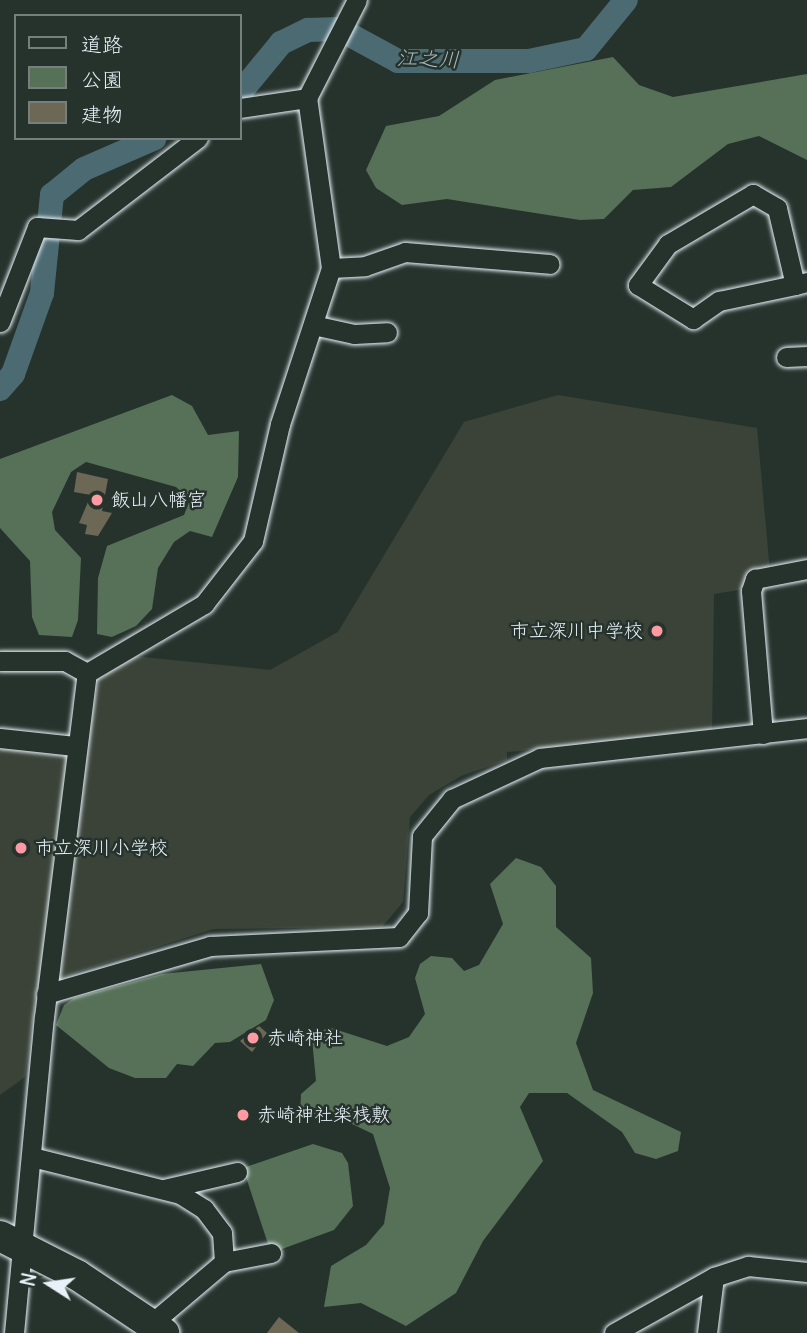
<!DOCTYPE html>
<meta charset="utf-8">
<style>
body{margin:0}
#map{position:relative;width:807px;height:1333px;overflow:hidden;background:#26332d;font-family:Delius,"Klee One",sans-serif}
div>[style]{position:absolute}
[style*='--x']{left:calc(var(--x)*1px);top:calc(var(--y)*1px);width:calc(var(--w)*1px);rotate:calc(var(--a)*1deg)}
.built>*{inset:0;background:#3b4339}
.green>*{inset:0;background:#567157}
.river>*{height:24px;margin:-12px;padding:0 12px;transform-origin:12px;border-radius:12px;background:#4b6a72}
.building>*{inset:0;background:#6d6855}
.roads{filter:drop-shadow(0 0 2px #e8f1f8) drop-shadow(0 0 2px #e8f1f8)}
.minor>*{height:19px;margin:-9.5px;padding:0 9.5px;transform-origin:9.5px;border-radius:9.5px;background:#26332d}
.highway>*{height:30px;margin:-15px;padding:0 15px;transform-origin:15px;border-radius:15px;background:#26332d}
.dots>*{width:19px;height:19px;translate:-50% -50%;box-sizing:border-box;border:4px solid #26332d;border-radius:50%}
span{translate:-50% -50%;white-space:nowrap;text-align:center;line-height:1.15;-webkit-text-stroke:5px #26332d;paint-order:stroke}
.poi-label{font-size:19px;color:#e8f1f8}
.left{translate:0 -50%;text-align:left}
.right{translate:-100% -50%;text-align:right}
.water-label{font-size:21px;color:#a9bbc2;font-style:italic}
.legend{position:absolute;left:14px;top:14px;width:228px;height:126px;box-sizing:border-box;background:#26332d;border:2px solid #747f7e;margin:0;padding:9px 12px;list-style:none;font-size:21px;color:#e8f1f8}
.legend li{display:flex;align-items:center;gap:14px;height:35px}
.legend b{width:35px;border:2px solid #747f7e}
.north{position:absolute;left:14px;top:1249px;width:70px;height:70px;-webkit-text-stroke:5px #26332d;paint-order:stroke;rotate:282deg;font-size:19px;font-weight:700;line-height:28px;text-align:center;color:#e8f1f8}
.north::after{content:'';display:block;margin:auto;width:24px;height:32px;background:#e8f1f8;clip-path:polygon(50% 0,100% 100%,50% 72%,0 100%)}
</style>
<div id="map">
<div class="built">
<i style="clip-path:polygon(558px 395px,757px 428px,770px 572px,745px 589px,714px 594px,712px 734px,507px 752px,507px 760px,461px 776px,429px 795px,410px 817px,403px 902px,382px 927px,213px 929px,37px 985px,25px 1077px,0 1095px,0 745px,84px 754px,101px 669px,123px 655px,270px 670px,338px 632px,464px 422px)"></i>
</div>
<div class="green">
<i style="clip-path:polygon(613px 57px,639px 85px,673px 97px,807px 74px,807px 160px,759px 136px,728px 144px,671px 187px,633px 190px,604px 219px,580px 220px,447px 199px,402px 205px,376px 188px,366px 170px,386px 126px,439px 116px,495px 80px)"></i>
<i style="clip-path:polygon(172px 395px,192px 406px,208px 435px,239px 431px,238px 477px,212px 537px,190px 531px,174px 542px,158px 568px,152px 609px,136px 626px,112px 637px,97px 634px,98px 578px,107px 546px,184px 515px,190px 500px,176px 487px,86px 462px,71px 472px,52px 512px,55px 530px,81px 558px,78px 620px,72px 637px,39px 635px,32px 617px,30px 561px,0 528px,0 459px)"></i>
<i style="clip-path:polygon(516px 858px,541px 867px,556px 886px,556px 927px,591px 958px,593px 993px,576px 1043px,593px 1090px,681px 1132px,678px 1151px,656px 1159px,635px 1153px,622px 1132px,567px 1093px,529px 1093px,520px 1107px,543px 1161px,483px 1241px,456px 1293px,406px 1326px,361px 1303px,324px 1307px,331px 1266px,366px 1245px,384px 1224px,390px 1188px,373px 1134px,331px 1114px,300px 1114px,301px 1094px,316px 1081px,312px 1039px,328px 1027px,387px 1046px,409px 1037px,425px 1014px,415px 978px,420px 964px,431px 956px,452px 958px,464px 971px,479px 965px,503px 924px,490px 884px)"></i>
<i style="clip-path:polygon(261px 964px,274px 1000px,266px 1020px,230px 1042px,215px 1043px,193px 1066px,177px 1064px,166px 1078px,135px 1078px,109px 1068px,56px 1025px,64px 1005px,74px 998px,162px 974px)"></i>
<i style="clip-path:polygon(313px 1144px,342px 1153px,348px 1163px,353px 1206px,334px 1230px,271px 1253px,243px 1168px)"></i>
</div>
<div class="river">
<i style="--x:240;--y:93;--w:65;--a:-50.6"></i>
<i style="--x:281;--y:43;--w:30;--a:-26"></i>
<i style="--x:308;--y:30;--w:31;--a:-2"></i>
<i style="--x:339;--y:29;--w:67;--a:28.5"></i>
<i style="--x:398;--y:61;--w:131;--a:0"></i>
<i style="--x:529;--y:61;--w:58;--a:-11.9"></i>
<i style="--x:586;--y:49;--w:63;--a:-50.8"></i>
<i style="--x:0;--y:389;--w:20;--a:-49"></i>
<i style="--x:13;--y:374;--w:86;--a:-70.3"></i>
<i style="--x:42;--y:293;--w:99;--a:-84.2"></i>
<i style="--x:52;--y:195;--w:41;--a:-39.1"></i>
<i style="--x:84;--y:169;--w:77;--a:-23.6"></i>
</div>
<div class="building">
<i style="clip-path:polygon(77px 472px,108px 479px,102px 511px,112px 513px,98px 536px,85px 534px,87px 525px,79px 523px,91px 495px,74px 492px)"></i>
<i style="clip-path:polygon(259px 1026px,267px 1033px,252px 1052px,240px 1041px)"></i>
<i style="clip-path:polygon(279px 1317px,299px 1333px,267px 1333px)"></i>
</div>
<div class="roads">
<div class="minor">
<i style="--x:240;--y:108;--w:68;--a:-8.5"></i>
<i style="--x:331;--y:268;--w:34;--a:-3"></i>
<i style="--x:365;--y:266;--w:42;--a:-19.3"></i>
<i style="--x:405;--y:252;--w:145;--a:4.7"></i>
<i style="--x:795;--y:285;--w:79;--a:-103.2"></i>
<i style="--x:777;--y:208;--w:28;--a:-150"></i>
<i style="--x:753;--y:194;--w:99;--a:149.5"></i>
<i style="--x:668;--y:244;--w:51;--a:126.2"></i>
<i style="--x:638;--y:285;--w:65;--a:31.7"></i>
<i style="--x:693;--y:319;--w:32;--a:-35"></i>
<i style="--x:719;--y:301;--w:78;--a:-11.9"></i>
<i style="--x:795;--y:285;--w:12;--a:-14"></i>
<i style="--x:0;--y:322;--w:102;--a:-68.7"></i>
<i style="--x:37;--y:227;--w:41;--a:4.2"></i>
<i style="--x:78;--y:230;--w:151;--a:-37.5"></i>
<i style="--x:313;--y:325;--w:42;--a:12.4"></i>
<i style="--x:354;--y:334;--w:33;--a:-3"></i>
<i style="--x:786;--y:357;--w:21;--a:-3"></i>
<i style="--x:0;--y:661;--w:65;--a:0"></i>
<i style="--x:65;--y:661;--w:25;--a:29"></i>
<i style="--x:763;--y:734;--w:144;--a:-94.8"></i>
<i style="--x:751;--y:591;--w:13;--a:-72"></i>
<i style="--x:755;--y:579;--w:53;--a:-10.9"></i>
<i style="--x:0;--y:738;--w:75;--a:6.1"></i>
<i style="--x:46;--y:994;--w:171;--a:-16.3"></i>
<i style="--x:210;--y:946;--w:189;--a:-2.7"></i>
<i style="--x:399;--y:937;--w:31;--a:-52"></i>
<i style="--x:418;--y:913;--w:77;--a:-87"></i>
<i style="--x:422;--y:836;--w:48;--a:-51"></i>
<i style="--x:452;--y:799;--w:97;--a:-25"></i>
<i style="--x:540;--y:758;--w:269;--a:-6.4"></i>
<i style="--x:32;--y:1157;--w:153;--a:14"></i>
<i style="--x:180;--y:1194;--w:28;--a:32"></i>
<i style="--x:204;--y:1209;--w:30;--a:53"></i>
<i style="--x:222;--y:1233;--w:29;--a:86"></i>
<i style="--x:224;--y:1262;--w:96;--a:139.7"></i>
<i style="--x:164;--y:1189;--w:75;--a:-13.1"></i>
<i style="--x:224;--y:1262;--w:48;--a:-10.8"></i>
<i style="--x:14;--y:1333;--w:317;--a:-84.6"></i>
<i style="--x:44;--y:1017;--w:347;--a:-82.9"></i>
<i style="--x:87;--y:673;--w:136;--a:-30.5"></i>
<i style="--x:204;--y:604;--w:80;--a:-52.1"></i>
<i style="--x:253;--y:541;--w:120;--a:-77"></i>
<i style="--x:280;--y:424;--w:164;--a:-71.9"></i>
<i style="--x:331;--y:268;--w:172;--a:-98"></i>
<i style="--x:307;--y:98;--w:110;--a:-63"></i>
<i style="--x:614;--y:1333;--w:115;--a:-29.2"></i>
<i style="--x:714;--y:1277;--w:36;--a:-18"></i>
<i style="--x:748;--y:1266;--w:59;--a:5.8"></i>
<i style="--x:707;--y:1333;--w:56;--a:-82.9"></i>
</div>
<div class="highway">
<i style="--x:0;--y:1236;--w:86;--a:26.9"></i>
<i style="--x:77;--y:1275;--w:105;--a:33.7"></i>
</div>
</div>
<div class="dots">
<i style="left:97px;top:500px;background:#ff9aa2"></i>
<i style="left:657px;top:631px;background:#ff9aa2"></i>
<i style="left:21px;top:848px;background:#ff9aa2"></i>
<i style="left:253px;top:1038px;background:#ff9aa2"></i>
<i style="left:243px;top:1115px;background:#ff9aa2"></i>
</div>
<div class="poi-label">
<span class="left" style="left:111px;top:500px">飯山八幡宮</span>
<span class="right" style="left:643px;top:631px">市立深川中学校</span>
<span class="left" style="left:35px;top:848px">市立深川小学校</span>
<span class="left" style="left:267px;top:1038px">赤崎神社</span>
<span class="left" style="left:257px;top:1115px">赤崎神社楽桟敷</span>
</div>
<div class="water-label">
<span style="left:428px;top:59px;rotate:2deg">江之川</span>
</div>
<ul class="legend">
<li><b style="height:9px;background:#26332d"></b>道路</li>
<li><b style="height:19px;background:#567157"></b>公園</li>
<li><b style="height:19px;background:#6d6855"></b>建物</li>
</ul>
<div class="north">N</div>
</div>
